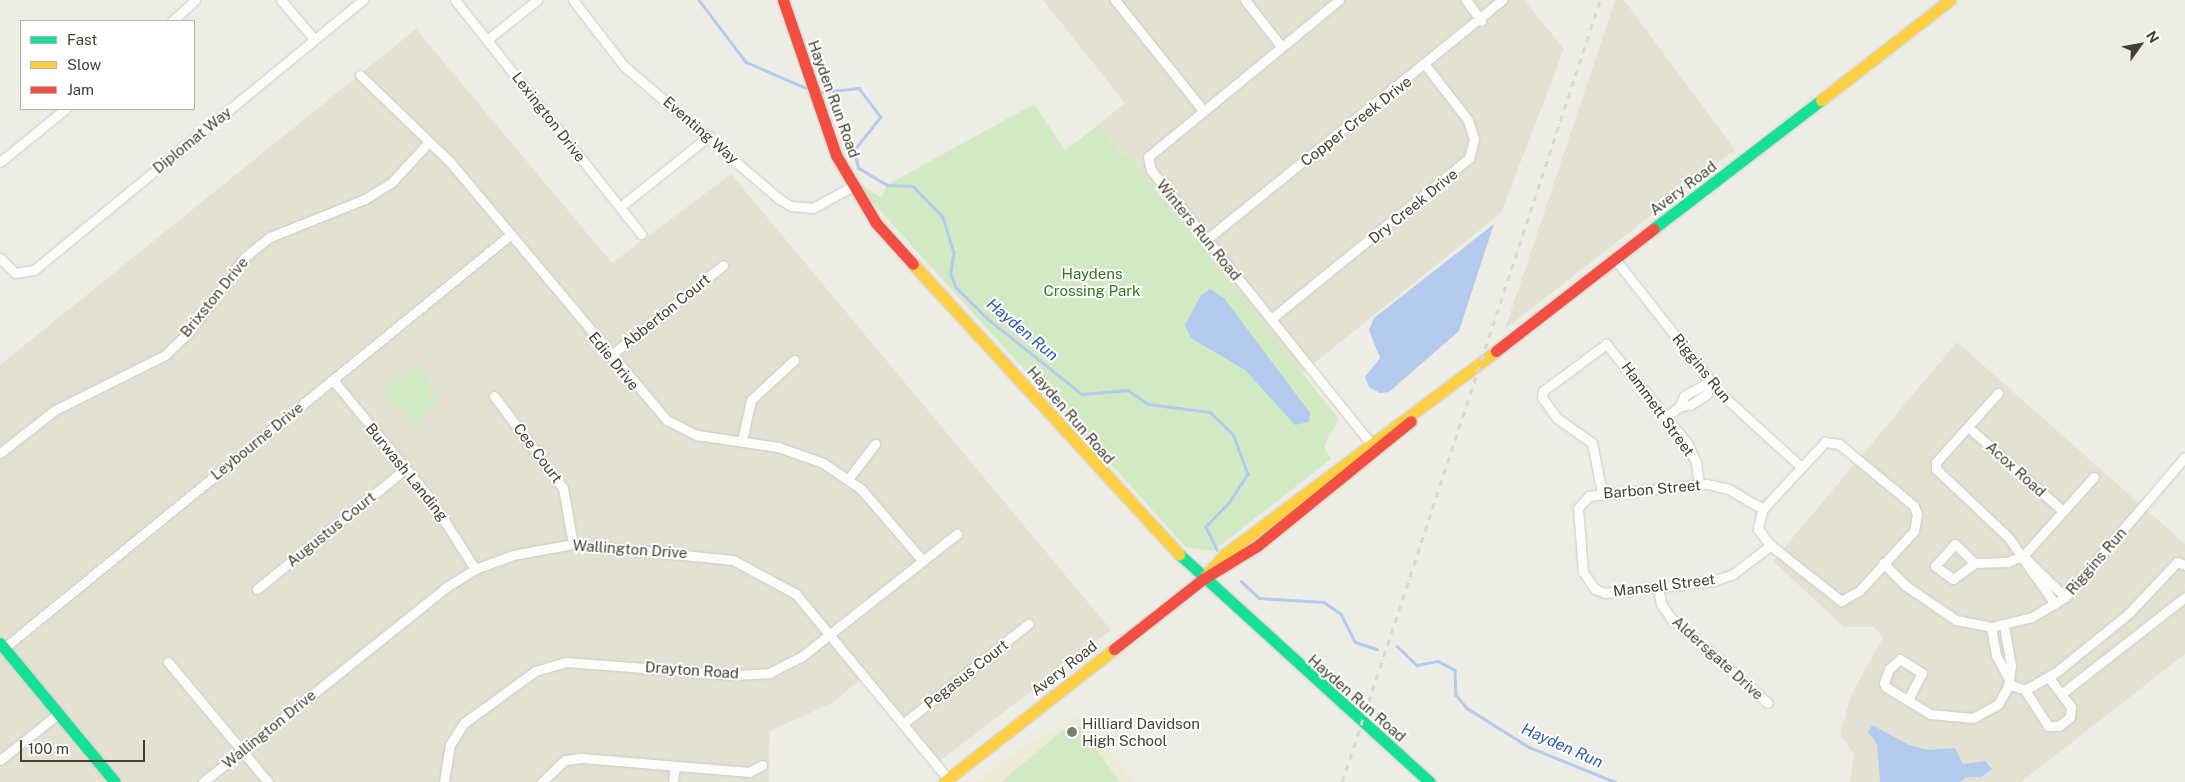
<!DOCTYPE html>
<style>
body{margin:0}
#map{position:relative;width:2185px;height:782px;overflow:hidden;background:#eeede5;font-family:"Public Sans",sans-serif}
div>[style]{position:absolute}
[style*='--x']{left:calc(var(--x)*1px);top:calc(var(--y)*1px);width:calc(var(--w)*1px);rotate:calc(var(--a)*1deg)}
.residential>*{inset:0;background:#e3e1d2}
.education>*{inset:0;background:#ecebd6}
.green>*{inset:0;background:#d2eac3}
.water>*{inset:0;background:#b3c9ee}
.stream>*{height:2.5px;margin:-1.25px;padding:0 1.25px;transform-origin:1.25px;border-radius:1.25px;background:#b3c9ee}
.roads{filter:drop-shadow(0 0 1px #cccbc3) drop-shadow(0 0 1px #cccbc3)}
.street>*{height:9px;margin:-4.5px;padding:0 4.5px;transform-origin:4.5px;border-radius:4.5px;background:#fcfcfb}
.fast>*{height:11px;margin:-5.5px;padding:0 5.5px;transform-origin:5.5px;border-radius:5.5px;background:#16e098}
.slow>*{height:11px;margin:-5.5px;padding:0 5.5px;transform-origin:5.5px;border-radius:5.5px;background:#ffcf43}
.jam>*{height:11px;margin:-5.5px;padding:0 5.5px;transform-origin:5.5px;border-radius:5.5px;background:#f24e42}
.rail>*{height:2.5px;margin-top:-1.25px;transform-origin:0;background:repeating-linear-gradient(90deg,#d7d7d6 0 6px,transparent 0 12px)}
.dots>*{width:14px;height:14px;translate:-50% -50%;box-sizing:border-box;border:2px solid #fff;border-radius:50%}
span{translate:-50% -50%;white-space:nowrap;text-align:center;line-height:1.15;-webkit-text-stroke:4px #fff;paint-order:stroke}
.street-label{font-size:15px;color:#434032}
.park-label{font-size:15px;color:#307524}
.poi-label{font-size:15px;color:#434032}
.left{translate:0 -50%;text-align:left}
.water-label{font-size:16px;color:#2958b1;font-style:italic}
.legend{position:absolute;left:20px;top:20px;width:175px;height:90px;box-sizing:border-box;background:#fff;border:1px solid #b4b3ad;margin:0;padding:6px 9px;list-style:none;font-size:15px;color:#434032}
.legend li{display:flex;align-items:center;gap:10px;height:25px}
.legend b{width:25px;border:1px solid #b4b3ad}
.north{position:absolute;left:2115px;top:20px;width:50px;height:50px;-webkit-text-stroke:4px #fff;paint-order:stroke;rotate:58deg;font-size:14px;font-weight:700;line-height:20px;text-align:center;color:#434032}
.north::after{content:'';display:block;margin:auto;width:18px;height:22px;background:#434032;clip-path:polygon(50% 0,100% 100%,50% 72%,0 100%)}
.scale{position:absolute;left:20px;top:740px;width:125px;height:22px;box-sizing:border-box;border:2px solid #434032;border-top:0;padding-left:6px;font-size:15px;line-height:18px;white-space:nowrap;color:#434032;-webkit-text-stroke:4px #fff;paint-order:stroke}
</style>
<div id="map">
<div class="residential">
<i style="clip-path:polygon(1043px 0,1524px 0,1564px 49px,1501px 213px,1302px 373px,1130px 157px,1120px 153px,1098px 125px,1125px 103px)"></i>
<i style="clip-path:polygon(1615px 0,1624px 0,1735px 150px,1505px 329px)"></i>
<i style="clip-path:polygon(416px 29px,612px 263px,731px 174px,1111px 630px,936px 764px,865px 676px,832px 703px,770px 731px,769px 782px,0 782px,0 365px)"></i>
<i style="clip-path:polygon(1957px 342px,2185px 544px,2185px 654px,2021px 782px,1850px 782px,1854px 754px,1840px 734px,1852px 693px,1883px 638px,1874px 627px,1844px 627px,1773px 561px)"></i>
</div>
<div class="education">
<i style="clip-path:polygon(1081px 715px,1133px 782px,975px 782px,1019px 749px)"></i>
</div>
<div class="green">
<i style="clip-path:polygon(1034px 104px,1065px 150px,1098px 125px,1120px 153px,1130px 157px,1339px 419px,1324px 446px,1331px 459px,1213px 551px,1186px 547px,860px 189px,857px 181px,881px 198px,887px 185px)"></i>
<i style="clip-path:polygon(418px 364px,431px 384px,429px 393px,439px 401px,415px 424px,381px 388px)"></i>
<i style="clip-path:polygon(1079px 726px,1120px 782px,1001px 782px,1062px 731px)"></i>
</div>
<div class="water">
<i style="clip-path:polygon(1494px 224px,1459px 331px,1389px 392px,1380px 393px,1369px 387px,1365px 377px,1380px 358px,1369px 330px,1374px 318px)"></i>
<i style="clip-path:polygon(1210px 289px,1224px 298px,1310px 413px,1309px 422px,1295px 425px,1245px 370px,1191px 338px,1185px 325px,1201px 295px)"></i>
<i style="clip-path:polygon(1872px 725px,1909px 745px,1929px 750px,1955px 748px,1963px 764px,1985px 761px,1992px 769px,1981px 777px,1966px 777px,1960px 782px,1880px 782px,1877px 744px,1868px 732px)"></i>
</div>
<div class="stream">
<i style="--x:699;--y:0;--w:78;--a:52.8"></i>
<i style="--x:746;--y:62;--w:65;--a:23.4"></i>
<i style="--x:822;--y:92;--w:37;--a:-6"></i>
<i style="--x:859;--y:88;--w:36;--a:53"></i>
<i style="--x:881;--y:117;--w:43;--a:128.5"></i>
<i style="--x:854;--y:151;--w:18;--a:74"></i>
<i style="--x:859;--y:168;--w:33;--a:31"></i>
<i style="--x:887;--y:185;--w:26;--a:2"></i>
<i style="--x:913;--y:186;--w:43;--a:45.9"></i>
<i style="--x:943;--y:217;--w:37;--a:73"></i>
<i style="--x:954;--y:252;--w:22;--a:98"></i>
<i style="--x:951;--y:274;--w:14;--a:69"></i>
<i style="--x:956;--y:287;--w:45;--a:45"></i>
<i style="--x:988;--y:319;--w:120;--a:38.6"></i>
<i style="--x:1082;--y:394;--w:46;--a:-5"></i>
<i style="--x:1128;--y:390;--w:24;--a:35"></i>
<i style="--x:1148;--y:404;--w:63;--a:7.4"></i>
<i style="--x:1210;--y:412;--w:32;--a:44"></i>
<i style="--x:1233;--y:434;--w:43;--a:69.4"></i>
<i style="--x:1248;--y:474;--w:33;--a:123"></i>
<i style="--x:1230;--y:502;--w:35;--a:134"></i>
<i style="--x:1206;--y:527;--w:25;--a:64"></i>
<i style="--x:1241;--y:581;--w:25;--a:43"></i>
<i style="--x:1259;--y:598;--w:65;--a:3.5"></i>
<i style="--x:1324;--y:602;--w:21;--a:35"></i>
<i style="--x:1341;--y:614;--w:31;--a:63"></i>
<i style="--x:1355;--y:642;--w:23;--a:18"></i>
<i style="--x:1397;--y:646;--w:28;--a:44"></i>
<i style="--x:1417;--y:665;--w:21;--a:-11"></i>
<i style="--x:1438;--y:661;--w:19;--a:28"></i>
<i style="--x:1455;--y:670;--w:25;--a:88"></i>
<i style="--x:1456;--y:695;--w:17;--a:50"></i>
<i style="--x:1467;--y:708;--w:73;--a:32.2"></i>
<i style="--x:1529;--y:747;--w:93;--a:22.1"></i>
</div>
<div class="roads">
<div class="street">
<i style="--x:281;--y:0;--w:51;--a:49.8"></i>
<i style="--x:455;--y:0;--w:299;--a:51.5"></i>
<i style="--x:573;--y:0;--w:83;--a:52.3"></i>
<i style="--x:624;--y:66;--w:203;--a:40.6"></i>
<i style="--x:778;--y:198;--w:15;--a:32"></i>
<i style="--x:791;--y:206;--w:22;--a:5"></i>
<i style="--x:813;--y:208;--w:43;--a:-28.9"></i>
<i style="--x:1115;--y:0;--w:139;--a:51.4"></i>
<i style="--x:1245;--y:0;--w:58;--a:52"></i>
<i style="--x:1339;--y:0;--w:247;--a:140.6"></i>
<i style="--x:1148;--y:157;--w:13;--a:77"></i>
<i style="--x:1151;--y:170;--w:349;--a:51.2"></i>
<i style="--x:1466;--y:0;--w:26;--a:54"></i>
<i style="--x:172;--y:21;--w:31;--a:-42"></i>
<i style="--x:487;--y:40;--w:64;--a:-38.7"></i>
<i style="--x:360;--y:75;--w:127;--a:44"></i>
<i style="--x:451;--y:163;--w:336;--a:50"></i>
<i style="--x:667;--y:420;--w:34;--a:27"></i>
<i style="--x:697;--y:435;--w:82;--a:8.4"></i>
<i style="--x:778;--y:447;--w:48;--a:19.6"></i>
<i style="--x:823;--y:463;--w:46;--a:34.4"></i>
<i style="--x:861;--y:489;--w:94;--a:49.3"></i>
<i style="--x:0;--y:162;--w:84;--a:-39.2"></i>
<i style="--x:620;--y:207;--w:114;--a:-38.6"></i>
<i style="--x:1207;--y:239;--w:380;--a:-39"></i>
<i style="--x:0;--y:258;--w:21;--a:45"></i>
<i style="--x:15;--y:273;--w:19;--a:-9"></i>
<i style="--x:34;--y:270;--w:426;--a:-39.4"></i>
<i style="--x:1615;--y:259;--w:170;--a:51.9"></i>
<i style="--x:1720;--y:393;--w:108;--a:42.4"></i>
<i style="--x:1271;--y:319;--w:255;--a:-39.1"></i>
<i style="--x:1469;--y:158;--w:20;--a:-75"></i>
<i style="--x:1474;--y:139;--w:20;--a:-108"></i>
<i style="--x:1468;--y:120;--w:68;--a:-127.9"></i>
<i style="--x:610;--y:356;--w:145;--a:-38.8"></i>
<i style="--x:333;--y:380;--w:153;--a:50.6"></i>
<i style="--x:430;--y:498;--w:84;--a:57.6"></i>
<i style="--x:1998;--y:393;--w:93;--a:131.9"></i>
<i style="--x:1936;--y:462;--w:7;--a:90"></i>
<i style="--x:1936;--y:469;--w:99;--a:43.4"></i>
<i style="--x:2008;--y:537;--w:82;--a:55"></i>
<i style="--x:494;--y:396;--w:115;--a:53.1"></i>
<i style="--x:563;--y:488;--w:57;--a:79.9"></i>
<i style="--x:1680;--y:406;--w:10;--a:-6"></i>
<i style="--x:1690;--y:405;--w:20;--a:-33"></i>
<i style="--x:1707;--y:394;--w:14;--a:-73"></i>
<i style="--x:1666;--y:417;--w:18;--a:-38"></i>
<i style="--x:1680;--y:406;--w:11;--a:-68"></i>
<i style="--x:1684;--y:396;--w:31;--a:-29"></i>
<i style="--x:1968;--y:427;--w:127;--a:41.5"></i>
<i style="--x:742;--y:440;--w:41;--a:-77.3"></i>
<i style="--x:751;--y:400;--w:59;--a:-42.9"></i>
<i style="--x:1825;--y:442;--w:14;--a:8"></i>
<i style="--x:1839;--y:444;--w:97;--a:39.6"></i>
<i style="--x:1914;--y:506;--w:9;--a:69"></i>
<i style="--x:1917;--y:514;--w:17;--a:100"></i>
<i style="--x:1914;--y:531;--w:81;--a:132.5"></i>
<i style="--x:1859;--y:591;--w:21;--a:151"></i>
<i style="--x:1841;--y:601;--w:92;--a:-141.6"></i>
<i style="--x:1769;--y:544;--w:19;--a:-126"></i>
<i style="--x:1758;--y:529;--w:19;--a:-78"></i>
<i style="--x:1762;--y:510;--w:93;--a:-47.2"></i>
<i style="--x:0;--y:453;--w:70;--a:-38"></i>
<i style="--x:55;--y:410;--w:123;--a:-26.6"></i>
<i style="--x:165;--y:355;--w:32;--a:-44"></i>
<i style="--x:188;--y:333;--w:95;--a:-53.1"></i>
<i style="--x:245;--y:257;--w:32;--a:-39"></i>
<i style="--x:270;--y:237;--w:102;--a:-21.8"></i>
<i style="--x:365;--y:199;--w:32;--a:-32"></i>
<i style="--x:392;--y:182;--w:53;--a:-47.3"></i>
<i style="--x:849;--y:478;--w:43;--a:-52.6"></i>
<i style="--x:1602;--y:493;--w:51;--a:-101.3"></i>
<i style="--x:1592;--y:443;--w:43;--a:-144.5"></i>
<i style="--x:1557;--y:418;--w:26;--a:-126"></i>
<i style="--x:1542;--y:397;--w:6;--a:-81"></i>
<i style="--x:1543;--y:391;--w:79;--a:-36.7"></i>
<i style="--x:1606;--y:344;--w:128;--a:50.7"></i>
<i style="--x:1687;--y:443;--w:21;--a:65"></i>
<i style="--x:1696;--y:462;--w:22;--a:82"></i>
<i style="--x:1763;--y:509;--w:39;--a:-150"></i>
<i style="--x:1729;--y:489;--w:23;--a:-167"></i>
<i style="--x:1707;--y:484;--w:119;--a:174.2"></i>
<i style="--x:1589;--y:496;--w:16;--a:133"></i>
<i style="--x:1578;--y:508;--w:64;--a:85.5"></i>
<i style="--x:1583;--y:572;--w:21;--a:55"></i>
<i style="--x:1595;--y:589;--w:11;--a:22"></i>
<i style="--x:1605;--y:593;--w:109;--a:-6.3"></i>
<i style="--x:1713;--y:581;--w:21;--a:-19"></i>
<i style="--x:1733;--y:574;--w:48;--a:-37.3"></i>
<i style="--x:2023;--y:556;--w:59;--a:44.3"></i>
<i style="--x:1883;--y:563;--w:33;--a:45"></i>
<i style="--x:1906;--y:586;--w:60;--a:34.2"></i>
<i style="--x:1956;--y:620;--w:36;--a:11"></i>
<i style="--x:1991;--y:627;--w:42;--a:-13.7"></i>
<i style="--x:2032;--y:617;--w:39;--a:-31"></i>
<i style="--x:2065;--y:597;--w:184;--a:-49.4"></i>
<i style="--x:1975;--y:563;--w:27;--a:144"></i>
<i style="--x:1953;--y:579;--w:22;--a:-144"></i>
<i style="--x:1935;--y:566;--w:30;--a:-48"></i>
<i style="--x:1955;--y:544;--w:28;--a:44"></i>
<i style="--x:1975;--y:563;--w:32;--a:-2"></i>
<i style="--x:2007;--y:562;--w:17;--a:-21"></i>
<i style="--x:2023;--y:556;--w:106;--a:-48.1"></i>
<i style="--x:1658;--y:586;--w:18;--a:81"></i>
<i style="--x:1661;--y:604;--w:16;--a:55"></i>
<i style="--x:1670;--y:617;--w:130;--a:41.3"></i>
<i style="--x:257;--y:589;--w:191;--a:-39"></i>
<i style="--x:1991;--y:627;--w:28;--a:80"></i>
<i style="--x:1996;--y:655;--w:26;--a:62"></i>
<i style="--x:4;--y:648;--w:653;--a:-39.22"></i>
<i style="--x:168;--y:662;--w:156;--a:50.2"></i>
<i style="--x:2008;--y:684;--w:18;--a:19"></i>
<i style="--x:2025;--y:690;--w:34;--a:-30"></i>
<i style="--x:2055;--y:673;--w:95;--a:-39"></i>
<i style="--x:2129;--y:613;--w:70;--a:-46.7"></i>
<i style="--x:2177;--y:562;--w:9;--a:21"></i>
<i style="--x:2025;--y:690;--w:43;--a:57.4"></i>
<i style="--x:2048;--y:726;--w:11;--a:0"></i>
<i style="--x:2059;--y:726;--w:14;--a:-39"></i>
<i style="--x:2070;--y:717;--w:10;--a:-84"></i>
<i style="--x:2071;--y:707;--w:38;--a:-127"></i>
<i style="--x:2061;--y:694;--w:157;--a:-38"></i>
<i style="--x:1908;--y:700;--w:30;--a:-63"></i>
<i style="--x:1922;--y:673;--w:26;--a:-148"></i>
<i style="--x:1900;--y:659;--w:15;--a:138"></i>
<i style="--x:1889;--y:669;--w:15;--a:110"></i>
<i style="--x:1884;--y:683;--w:4;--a:63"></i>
<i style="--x:1886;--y:687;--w:52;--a:31.5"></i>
<i style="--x:1930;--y:714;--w:43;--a:5.3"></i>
<i style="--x:1973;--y:718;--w:29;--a:-29"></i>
<i style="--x:1998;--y:704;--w:20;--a:-60"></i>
<i style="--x:2008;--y:687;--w:21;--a:-82"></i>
<i style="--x:2011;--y:666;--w:41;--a:-99.9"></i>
<i style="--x:904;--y:723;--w:159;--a:-38.6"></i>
<i style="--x:0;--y:760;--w:74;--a:-38.4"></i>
<i style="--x:203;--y:782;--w:310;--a:-38.7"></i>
<i style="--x:445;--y:588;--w:36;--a:-32"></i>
<i style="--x:475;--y:569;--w:40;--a:-20.2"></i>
<i style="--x:513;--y:555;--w:61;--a:-10.4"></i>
<i style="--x:573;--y:544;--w:161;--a:5.7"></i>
<i style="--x:733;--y:560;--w:72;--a:28.4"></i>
<i style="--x:796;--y:594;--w:239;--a:50.6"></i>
<i style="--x:444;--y:782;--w:37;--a:-81"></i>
<i style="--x:450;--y:745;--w:26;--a:-58"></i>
<i style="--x:464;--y:723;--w:88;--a:-36.2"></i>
<i style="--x:535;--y:671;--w:32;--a:-16"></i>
<i style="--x:566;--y:662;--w:169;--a:4.4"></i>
<i style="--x:734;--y:675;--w:35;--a:-3"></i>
<i style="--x:769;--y:673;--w:36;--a:-27"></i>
<i style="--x:801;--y:657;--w:199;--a:-38.3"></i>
<i style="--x:542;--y:782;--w:32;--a:-44"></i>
<i style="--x:565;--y:760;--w:17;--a:-7"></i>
<i style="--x:582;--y:758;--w:168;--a:4.8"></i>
<i style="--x:749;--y:772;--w:15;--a:-28"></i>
<i style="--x:673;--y:782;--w:16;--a:-83"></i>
</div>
<div class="fast">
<i style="--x:1653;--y:229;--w:212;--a:-37.5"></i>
<i style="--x:1179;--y:554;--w:339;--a:42.3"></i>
<i style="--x:0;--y:643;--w:180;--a:50.4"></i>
</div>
<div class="slow">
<i style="--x:1821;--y:100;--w:163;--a:-37.8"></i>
<i style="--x:913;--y:264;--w:394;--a:47.5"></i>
<i style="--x:1203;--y:579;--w:33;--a:-49"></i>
<i style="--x:1225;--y:554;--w:339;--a:-36.8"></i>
<i style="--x:944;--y:782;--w:216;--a:-38"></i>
</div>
<div class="jam">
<i style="--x:783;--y:0;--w:164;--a:71.1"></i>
<i style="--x:836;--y:155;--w:79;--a:59.5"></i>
<i style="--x:876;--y:223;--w:55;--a:47.9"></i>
<i style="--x:1496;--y:351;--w:199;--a:-37.8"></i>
<i style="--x:1114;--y:649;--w:113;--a:-38.2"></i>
<i style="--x:1203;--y:579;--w:63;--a:-31.4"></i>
<i style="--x:1257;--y:546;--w:198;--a:-39.1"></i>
</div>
</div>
<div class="rail">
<i style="--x:1342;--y:782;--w:823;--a:-71.74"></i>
</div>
<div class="dots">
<i style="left:1072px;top:732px;background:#7f7d71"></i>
</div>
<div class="street-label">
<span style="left:834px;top:99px;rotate:70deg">Hayden Run Road</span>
<span style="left:549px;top:117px;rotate:52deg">Lexington Drive</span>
<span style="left:1356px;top:121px;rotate:-38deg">Copper Creek Drive</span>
<span style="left:701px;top:130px;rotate:41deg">Eventing Way</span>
<span style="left:192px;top:140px;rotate:-39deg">Diplomat Way</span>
<span style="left:1683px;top:188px;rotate:-37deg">Avery Road</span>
<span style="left:1413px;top:206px;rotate:-39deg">Dry Creek Drive</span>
<span style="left:1199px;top:230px;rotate:51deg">Winters Run Road</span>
<span style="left:214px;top:297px;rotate:-51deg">Brixston Drive</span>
<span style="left:666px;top:311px;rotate:-39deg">Abberton Court</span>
<span style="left:614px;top:361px;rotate:51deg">Edie Drive</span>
<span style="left:1702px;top:368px;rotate:51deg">Riggins Run</span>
<span style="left:1658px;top:409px;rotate:54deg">Hammett Street</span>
<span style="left:1071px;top:415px;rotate:49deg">Hayden Run Road</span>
<span style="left:257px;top:441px;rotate:-39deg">Leybourne Drive</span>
<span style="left:538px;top:453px;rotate:53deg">Cee Court</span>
<span style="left:2016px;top:469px;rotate:42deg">Acox Road</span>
<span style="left:407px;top:472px;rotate:51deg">Burwash Landing</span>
<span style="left:1652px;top:489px;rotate:-5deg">Barbon Street</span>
<span style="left:331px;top:529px;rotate:-39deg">Augustus Court</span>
<span style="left:630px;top:549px;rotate:4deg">Wallington Drive</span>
<span style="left:2096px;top:561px;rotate:-49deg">Riggins Run</span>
<span style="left:1664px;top:585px;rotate:-7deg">Mansell Street</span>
<span style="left:1718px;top:658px;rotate:42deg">Aldersgate Drive</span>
<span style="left:1064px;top:668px;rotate:-38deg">Avery Road</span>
<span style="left:692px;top:670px;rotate:4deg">Drayton Road</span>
<span style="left:966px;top:674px;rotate:-38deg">Pegasus Court</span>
<span style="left:1357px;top:698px;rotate:41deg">Hayden Run Road</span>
<span style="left:269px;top:729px;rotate:-39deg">Wallington Drive</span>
</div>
<div class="park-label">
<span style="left:1092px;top:282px">Haydens<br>Crossing Park</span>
</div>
<div class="poi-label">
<span class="left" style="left:1082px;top:732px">Hilliard Davidson<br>High School</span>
</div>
<div class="water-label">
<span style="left:1022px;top:330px;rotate:40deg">Hayden Run</span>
<span style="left:1562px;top:746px;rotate:24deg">Hayden Run</span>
</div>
<ul class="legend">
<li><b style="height:6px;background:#16e098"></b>Fast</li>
<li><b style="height:6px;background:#ffcf43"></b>Slow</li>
<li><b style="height:6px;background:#f24e42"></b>Jam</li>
</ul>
<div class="north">N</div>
<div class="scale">100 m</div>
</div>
